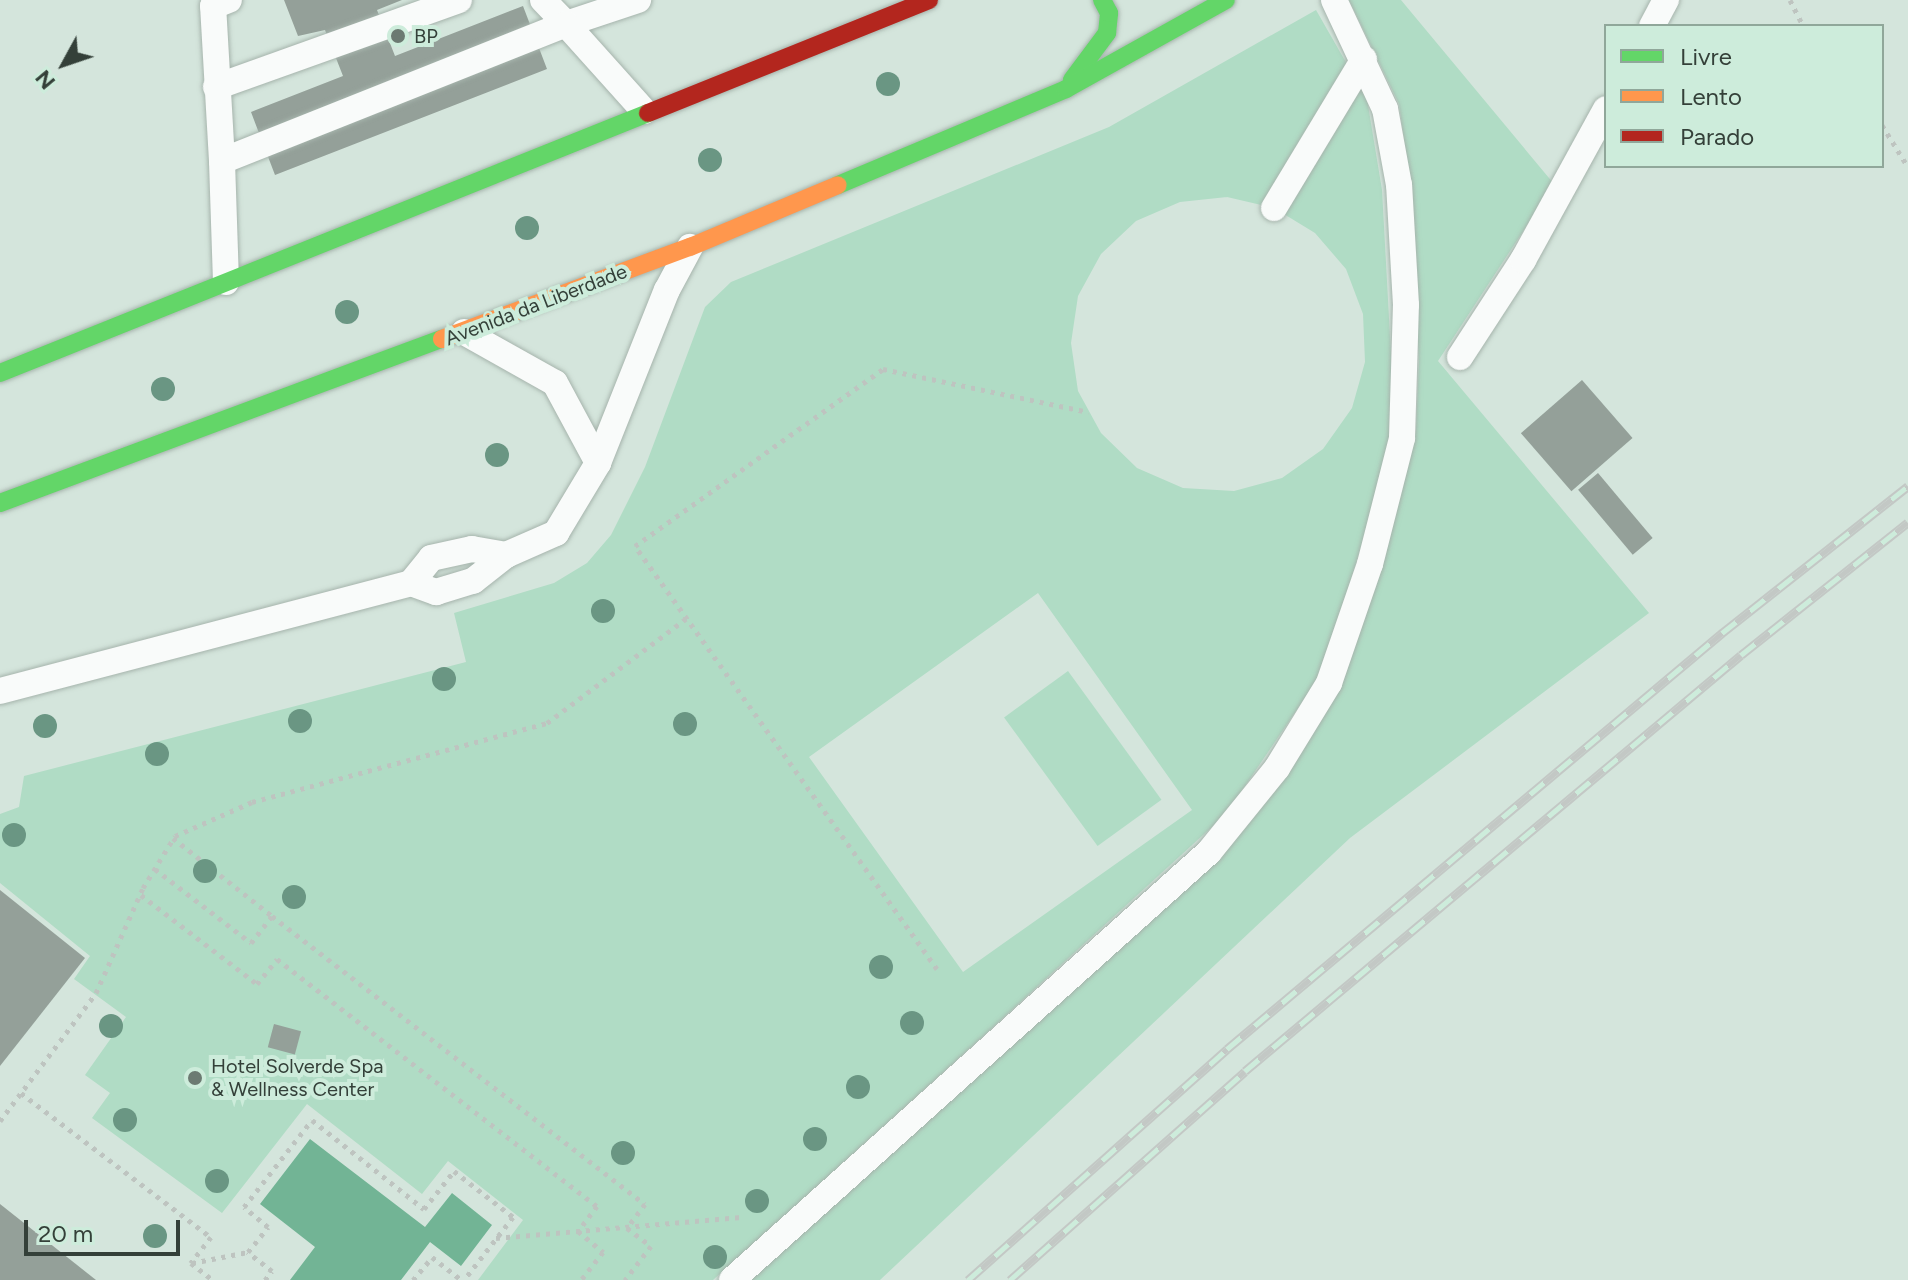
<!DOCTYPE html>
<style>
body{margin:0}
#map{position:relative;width:1908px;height:1280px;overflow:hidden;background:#d4e5dc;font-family:Figtree,sans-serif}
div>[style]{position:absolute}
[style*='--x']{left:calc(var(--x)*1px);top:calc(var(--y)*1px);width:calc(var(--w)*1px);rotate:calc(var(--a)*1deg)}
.green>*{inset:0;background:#b0dcc5;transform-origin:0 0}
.water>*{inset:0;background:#72b495}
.building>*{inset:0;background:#94a099;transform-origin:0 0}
.path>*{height:5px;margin-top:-2.5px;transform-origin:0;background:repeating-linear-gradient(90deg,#bec4c0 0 4px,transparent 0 10px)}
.roads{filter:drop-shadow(0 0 2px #a6b4ac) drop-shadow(0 0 2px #a6b4ac)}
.lane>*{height:26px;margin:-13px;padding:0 13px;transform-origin:13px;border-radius:13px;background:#f9fbfa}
.fast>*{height:18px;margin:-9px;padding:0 9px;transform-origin:9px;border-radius:9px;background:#63d668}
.slow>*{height:18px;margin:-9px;padding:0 9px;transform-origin:9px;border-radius:9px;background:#ff974d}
.jam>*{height:18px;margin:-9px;padding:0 9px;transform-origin:9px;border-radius:9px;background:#b3261e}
.rail>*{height:9px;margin-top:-4.5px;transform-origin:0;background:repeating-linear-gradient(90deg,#cdecdb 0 18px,#c3c8c5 0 36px);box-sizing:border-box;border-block:2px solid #c3c8c5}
.trees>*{width:24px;height:24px;margin:-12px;border-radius:50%;background:#6a9683}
.dots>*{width:22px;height:22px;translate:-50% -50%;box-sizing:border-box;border:4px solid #cdecdb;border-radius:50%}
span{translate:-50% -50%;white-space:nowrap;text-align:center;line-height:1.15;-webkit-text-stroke:8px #cdecdb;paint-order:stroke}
.poi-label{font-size:20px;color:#344039}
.left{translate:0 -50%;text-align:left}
.street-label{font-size:20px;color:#344039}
.legend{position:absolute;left:1604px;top:24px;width:280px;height:144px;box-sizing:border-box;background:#cdecdb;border:2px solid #90a79a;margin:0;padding:10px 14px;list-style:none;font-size:24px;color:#344039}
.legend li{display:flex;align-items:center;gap:16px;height:40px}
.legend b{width:40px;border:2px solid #90a79a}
.north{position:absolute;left:24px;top:24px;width:80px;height:80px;-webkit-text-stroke:6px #cdecdb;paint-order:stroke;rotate:230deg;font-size:22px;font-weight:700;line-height:32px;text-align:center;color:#344039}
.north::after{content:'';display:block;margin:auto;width:28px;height:36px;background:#344039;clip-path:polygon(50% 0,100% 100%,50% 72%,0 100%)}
.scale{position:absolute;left:24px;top:1220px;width:156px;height:36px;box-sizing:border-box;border:4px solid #344039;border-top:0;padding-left:10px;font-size:24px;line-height:28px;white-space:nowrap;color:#344039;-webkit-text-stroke:6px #cdecdb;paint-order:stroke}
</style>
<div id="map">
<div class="green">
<i style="clip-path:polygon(1349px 0,1401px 0,1554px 184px,1438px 361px,1649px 613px,1350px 838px,880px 1280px,750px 1280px,1220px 853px,1338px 680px,1383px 566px,1416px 430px,1419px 361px,1409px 175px,1399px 104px)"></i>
<i style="clip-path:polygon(evenodd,1316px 10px,1367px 99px,1382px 190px,1392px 373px,1388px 458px,1323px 671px,1226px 814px,980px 1039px,713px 1280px,478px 1280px,523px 1220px,448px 1161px,422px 1194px,307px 1104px,222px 1213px,92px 1118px,110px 1093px,85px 1075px,126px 1017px,74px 979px,90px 956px,0 883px,0 814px,19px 807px,24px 776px,466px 662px,454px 613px,554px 583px,587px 563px,611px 535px,645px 467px,705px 307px,731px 282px,1109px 127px,1316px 10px,1227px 197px,1274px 208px,1315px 233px,1346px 269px,1363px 314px,1365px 362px,1352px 408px,1323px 449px,1282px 478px,1234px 491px,1183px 488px,1137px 468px,1101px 433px,1078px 391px,1071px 343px,1078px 296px,1101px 254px,1136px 221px,1180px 202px,1227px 197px,1316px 10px,1038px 593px,1192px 810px,963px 972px,809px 757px,1038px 593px)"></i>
<i style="left:1068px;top:671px;width:159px;height:79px;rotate:54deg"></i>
</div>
<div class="water">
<i style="clip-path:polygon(310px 1139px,425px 1227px,452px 1193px,492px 1225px,461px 1266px,430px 1242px,401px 1280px,290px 1280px,315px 1247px,260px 1204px)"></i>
</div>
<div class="building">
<i style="clip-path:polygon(284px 0,402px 0,377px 10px,395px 56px,523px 6px,547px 69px,275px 175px,251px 112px,343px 76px,325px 30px,298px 36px)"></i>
<i style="left:1582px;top:380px;width:77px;height:81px;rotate:49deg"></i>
<i style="left:1598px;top:473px;width:85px;height:26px;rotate:50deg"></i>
<i style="clip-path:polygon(0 890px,85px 958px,0 1066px)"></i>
<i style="left:274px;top:1024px;width:28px;height:24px;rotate:15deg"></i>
<i style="clip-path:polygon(0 1204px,96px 1280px,0 1280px)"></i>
</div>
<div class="path">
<i style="--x:1790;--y:0;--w:29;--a:63"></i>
<i style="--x:1882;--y:125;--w:49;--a:58.2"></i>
<i style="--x:173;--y:838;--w:126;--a:38.2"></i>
<i style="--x:155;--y:869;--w:121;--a:37.6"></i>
<i style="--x:251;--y:943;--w:34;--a:-52"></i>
<i style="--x:272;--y:916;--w:471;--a:37.7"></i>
<i style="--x:645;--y:1204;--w:30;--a:127"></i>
<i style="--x:627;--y:1228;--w:30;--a:37"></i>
<i style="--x:651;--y:1246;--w:43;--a:127.4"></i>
<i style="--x:141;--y:895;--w:146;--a:37.5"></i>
<i style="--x:257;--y:984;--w:32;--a:-51"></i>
<i style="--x:277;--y:959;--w:404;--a:37.7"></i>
<i style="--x:597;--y:1206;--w:31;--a:127"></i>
<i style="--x:578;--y:1231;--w:33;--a:40"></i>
<i style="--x:603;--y:1252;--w:36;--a:128"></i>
<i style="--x:937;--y:969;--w:520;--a:-125.52"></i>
<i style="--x:635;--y:546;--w:305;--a:-35.5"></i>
<i style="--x:883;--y:369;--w:210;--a:11.8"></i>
<i style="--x:21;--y:1093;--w:238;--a:37.2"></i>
<i style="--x:211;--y:1237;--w:33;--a:128"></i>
<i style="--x:191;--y:1263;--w:28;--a:38"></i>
<i style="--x:0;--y:1121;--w:160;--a:-53.1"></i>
<i style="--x:96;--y:993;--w:115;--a:-65.9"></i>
<i style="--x:143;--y:888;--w:61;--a:-58.4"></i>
<i style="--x:175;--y:836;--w:84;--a:-23.8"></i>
<i style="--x:252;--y:802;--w:305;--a:-15"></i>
<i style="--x:547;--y:723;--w:175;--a:-36.9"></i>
<i style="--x:496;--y:1238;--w:246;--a:-4.9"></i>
<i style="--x:192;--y:1263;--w:57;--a:-11.1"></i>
<i style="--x:265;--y:1280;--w:11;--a:-52"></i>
<i style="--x:272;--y:1271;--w:31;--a:-142"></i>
<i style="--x:248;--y:1252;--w:32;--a:-51"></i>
<i style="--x:268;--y:1227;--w:31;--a:-140"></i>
<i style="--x:244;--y:1207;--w:110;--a:-52"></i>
<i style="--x:312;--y:1120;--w:143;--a:38.5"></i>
<i style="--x:424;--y:1209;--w:48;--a:-51.7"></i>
<i style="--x:454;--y:1171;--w:75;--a:37.9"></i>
<i style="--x:513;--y:1217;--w:80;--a:127.9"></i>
<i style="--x:413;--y:1280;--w:30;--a:-50"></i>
<i style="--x:432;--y:1257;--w:37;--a:38"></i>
</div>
<div class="roads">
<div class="lane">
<i style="--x:543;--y:0;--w:33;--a:46"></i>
<i style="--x:566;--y:24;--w:76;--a:-18.4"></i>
<i style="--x:1652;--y:26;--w:30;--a:-62"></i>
<i style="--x:216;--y:87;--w:258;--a:-19.7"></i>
<i style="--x:222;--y:161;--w:155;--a:-93.3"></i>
<i style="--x:213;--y:6;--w:17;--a:-21"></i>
<i style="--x:1274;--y:208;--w:174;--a:-58.9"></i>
<i style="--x:226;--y:282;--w:121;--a:-91.9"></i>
<i style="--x:222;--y:161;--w:370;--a:-21.7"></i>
<i style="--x:566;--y:24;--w:117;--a:48.1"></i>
<i style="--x:464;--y:332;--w:104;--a:29.3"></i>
<i style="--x:555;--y:383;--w:91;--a:61.7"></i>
<i style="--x:1460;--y:357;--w:116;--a:-57"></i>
<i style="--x:1523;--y:260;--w:172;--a:-61.2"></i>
<i style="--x:411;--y:583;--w:32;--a:-51"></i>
<i style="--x:431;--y:558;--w:42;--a:-12.4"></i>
<i style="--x:472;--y:549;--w:35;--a:10"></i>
<i style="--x:0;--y:691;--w:425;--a:-14.7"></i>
<i style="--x:411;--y:583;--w:27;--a:20"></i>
<i style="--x:436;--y:592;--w:39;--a:-17"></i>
<i style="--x:473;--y:581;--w:42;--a:-38.2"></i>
<i style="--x:506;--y:555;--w:55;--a:-23.7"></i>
<i style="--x:556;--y:533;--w:82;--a:-59"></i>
<i style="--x:598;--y:463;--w:186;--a:-68.3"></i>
<i style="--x:667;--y:290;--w:49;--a:-61.9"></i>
<i style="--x:732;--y:1280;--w:641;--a:-41.9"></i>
<i style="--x:1209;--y:852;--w:108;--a:-51"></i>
<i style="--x:1277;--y:768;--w:100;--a:-58.5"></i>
<i style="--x:1329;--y:683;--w:126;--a:-71"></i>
<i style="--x:1370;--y:564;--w:130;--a:-75.7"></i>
<i style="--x:1402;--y:438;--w:133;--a:-88.3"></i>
<i style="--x:1406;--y:305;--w:120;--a:-93.3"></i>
<i style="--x:1399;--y:185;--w:77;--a:-100.4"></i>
<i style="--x:1385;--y:109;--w:120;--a:-115.1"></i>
</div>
<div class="fast">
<i style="--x:1072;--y:80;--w:59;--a:-53.3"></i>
<i style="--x:1107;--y:33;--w:20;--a:-84"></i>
<i style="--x:1109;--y:13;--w:15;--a:-118"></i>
<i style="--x:838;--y:185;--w:247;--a:-22.8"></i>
<i style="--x:1066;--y:89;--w:183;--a:-29.1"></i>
<i style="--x:0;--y:373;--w:698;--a:-21.86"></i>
<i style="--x:0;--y:503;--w:471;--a:-20.4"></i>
</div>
<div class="slow">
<i style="--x:442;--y:339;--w:265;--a:-20.4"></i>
<i style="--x:690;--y:247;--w:160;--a:-22.7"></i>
</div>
<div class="jam">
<i style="--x:648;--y:113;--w:303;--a:-21.9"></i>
</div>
</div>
<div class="rail">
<i style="--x:968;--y:1280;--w:347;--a:-41.7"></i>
<i style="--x:1227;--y:1049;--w:647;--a:-40.04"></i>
<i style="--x:1722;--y:633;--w:237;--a:-38.3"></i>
<i style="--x:1010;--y:1280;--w:314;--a:-41.6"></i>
<i style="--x:1245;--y:1071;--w:647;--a:-39.99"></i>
<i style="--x:1741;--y:655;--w:213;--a:-38.5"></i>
</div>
<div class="trees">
<i style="left:888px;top:84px"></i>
<i style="left:710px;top:160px"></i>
<i style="left:527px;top:228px"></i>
<i style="left:347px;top:312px"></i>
<i style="left:163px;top:389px"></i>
<i style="left:497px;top:455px"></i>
<i style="left:603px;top:611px"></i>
<i style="left:444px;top:679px"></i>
<i style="left:300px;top:721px"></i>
<i style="left:685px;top:724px"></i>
<i style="left:45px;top:726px"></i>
<i style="left:157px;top:754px"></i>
<i style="left:14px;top:835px"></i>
<i style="left:205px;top:871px"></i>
<i style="left:294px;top:897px"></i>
<i style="left:881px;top:967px"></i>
<i style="left:912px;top:1023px"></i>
<i style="left:111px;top:1026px"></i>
<i style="left:858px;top:1087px"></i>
<i style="left:125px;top:1120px"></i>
<i style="left:815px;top:1139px"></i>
<i style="left:623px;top:1153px"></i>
<i style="left:217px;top:1181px"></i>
<i style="left:757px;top:1201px"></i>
<i style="left:155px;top:1236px"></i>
<i style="left:715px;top:1257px"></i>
</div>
<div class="dots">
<i style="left:398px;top:36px;background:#6c7a72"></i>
<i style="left:195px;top:1078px;background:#6c7a72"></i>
</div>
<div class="poi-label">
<span class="left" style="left:414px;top:36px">BP</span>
<span class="left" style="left:211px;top:1078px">Hotel Solverde Spa<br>&amp; Wellness Center</span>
</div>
<div class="street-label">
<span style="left:536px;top:305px;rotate:-21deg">Avenida da Liberdade</span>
</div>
<ul class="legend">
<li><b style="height:10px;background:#63d668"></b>Livre</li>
<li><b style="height:10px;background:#ff974d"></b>Lento</li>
<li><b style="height:10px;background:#b3261e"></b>Parado</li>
</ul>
<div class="north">N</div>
<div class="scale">20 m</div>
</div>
